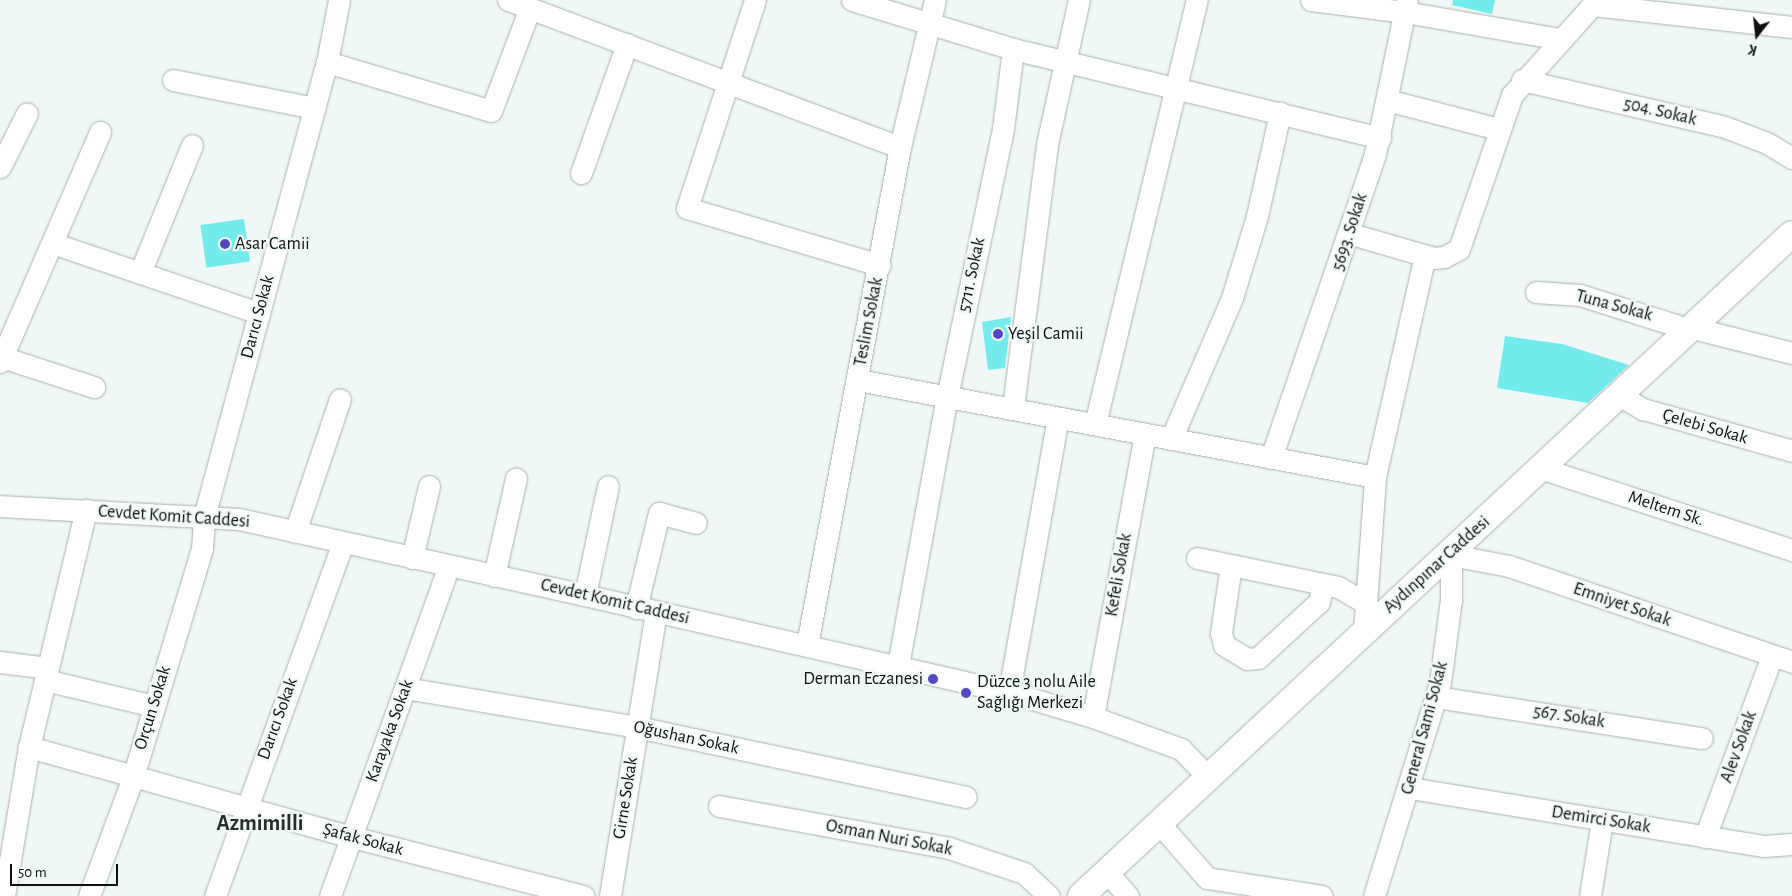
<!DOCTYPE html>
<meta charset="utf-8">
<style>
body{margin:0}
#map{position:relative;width:1792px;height:896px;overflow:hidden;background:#eff8f6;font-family:"Alegreya Sans",sans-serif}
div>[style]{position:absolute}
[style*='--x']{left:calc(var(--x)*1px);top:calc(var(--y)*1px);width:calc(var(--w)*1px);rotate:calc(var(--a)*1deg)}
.building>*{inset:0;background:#73ebed;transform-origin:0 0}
.roads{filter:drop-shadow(0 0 1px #a7b0ad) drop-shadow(0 0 1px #a7b0ad)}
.minor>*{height:21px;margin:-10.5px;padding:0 10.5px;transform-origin:10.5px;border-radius:10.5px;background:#fff}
.major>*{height:26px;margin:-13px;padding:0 13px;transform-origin:13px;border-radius:13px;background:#fff}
.dots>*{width:14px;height:14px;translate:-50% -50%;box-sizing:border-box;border:2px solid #eff8f6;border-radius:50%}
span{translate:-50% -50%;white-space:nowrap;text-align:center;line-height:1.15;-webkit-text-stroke:4.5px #eff8f6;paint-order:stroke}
.street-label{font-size:18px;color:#0d100f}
.poi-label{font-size:18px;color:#0d100f}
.left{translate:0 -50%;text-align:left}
.right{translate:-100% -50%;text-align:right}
.district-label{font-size:22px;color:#282e2d;font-weight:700}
.north{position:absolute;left:1732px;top:10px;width:50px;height:50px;-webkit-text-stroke:4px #eff8f6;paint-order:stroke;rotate:196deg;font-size:14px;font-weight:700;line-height:20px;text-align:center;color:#0d100f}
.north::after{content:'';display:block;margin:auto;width:18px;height:22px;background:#0d100f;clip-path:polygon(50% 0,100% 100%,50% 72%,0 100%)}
.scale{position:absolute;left:10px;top:864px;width:108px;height:22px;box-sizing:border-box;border:2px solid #0d100f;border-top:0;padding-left:6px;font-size:15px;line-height:18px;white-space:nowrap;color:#0d100f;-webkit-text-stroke:4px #eff8f6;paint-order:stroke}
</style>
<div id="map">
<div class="building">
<i style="clip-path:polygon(1453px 0,1495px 0,1492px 14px,1452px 5px)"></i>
<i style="left:244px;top:219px;width:43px;height:44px;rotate:82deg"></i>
<i style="clip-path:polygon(1011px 317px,1005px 368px,988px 370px,982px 322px)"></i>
<i style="clip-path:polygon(1505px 336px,1562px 344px,1629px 365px,1588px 403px,1497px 388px)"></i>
</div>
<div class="roads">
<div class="minor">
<i style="--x:508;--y:0;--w:419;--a:20.6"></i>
<i style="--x:755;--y:0;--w:219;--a:108.1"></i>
<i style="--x:687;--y:208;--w:201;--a:16.5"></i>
<i style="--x:852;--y:0;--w:168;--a:16.9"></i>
<i style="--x:1013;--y:49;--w:81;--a:97.1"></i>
<i style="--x:1003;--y:129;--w:273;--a:101.8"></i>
<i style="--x:947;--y:396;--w:274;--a:100.3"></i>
<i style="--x:1311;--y:0;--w:95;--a:7.3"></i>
<i style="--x:1405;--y:12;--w:157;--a:9.9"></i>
<i style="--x:1593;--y:5;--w:200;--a:6.3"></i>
<i style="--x:1013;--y:49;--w:378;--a:13.6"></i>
<i style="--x:327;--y:62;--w:171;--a:16.6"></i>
<i style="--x:491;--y:111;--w:110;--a:-69.3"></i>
<i style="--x:173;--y:80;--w:144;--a:11.2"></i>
<i style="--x:1522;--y:80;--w:208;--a:13"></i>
<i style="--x:1725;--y:127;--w:45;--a:20.9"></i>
<i style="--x:1767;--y:143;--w:29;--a:31"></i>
<i style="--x:1387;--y:100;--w:115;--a:14.6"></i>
<i style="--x:0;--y:167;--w:60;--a:-63.4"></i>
<i style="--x:581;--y:173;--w:137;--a:-70.4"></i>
<i style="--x:1351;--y:234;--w:86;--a:16.1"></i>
<i style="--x:1434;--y:258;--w:10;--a:-6"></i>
<i style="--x:1444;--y:257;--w:17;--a:-28"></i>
<i style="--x:1459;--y:249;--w:163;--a:-71"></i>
<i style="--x:1512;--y:95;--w:127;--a:-48.2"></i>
<i style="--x:52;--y:243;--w:219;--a:18.7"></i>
<i style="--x:140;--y:273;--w:138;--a:-67.9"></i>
<i style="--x:1536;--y:292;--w:44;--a:3.9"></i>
<i style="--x:1580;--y:295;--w:116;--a:17.5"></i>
<i style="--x:1693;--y:328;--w:102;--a:14.2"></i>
<i style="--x:2;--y:357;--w:97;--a:18.1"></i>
<i style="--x:0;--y:362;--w:251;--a:-66.5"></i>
<i style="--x:858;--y:380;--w:526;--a:10.63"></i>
<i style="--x:1621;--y:396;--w:26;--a:31"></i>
<i style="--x:1643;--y:409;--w:155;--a:15.7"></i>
<i style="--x:1013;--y:407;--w:265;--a:-82.6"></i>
<i style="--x:1047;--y:144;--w:148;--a:-77.5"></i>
<i style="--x:1095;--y:424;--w:436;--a:-76.5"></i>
<i style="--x:1171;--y:439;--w:154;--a:-66.6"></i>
<i style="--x:1232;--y:298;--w:86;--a:-73"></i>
<i style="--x:1257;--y:216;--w:106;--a:-77.4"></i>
<i style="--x:1271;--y:458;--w:321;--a:-71.1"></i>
<i style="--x:1375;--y:154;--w:157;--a:-78.3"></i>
<i style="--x:1540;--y:468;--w:265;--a:18"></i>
<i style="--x:0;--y:506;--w:239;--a:3.1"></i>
<i style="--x:239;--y:519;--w:354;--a:12.4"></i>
<i style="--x:585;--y:595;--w:435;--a:12.9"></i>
<i style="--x:1009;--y:692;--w:88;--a:16.6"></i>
<i style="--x:1093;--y:717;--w:94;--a:20"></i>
<i style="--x:1181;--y:749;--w:39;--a:46"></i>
<i style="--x:295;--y:532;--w:140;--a:-71.3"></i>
<i style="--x:412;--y:558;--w:74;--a:-76.7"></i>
<i style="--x:1197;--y:558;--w:144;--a:11.6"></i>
<i style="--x:1338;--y:587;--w:32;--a:30"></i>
<i style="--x:1231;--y:565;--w:69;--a:98.4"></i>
<i style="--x:1221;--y:633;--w:12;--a:76"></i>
<i style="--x:1224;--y:645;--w:27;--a:31"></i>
<i style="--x:1247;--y:659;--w:11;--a:-5"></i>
<i style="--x:1258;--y:658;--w:83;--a:-42.6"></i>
<i style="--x:1319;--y:602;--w:18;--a:-77"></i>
<i style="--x:494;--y:576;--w:100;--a:-77.3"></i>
<i style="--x:585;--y:595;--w:111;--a:-78.1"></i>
<i style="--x:636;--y:608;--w:98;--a:-76.4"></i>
<i style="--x:659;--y:513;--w:38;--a:15"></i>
<i style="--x:1364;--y:632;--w:155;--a:-85.9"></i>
<i style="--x:1375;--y:477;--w:227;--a:-77.3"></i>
<i style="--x:807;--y:645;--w:507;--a:-79.42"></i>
<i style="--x:900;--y:147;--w:151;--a:-76.6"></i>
<i style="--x:0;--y:662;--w:48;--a:7.1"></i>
<i style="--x:45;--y:680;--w:112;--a:13.4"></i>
<i style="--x:405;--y:688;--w:235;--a:9.5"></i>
<i style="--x:637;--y:727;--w:336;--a:12"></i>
<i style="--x:1009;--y:692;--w:278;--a:-79.9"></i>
<i style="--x:1436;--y:697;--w:269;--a:8.8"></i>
<i style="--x:1093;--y:717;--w:288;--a:-79.6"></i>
<i style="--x:29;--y:747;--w:335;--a:15.6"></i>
<i style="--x:352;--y:837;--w:239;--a:14.3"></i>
<i style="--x:1410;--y:788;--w:359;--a:9.3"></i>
<i style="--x:1764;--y:846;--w:28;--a:-4"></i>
<i style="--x:719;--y:806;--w:234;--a:10.3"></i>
<i style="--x:949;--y:848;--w:79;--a:18.4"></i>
<i style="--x:1024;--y:873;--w:34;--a:43"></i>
<i style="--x:1159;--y:823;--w:73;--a:48.9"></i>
<i style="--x:1207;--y:878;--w:116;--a:8.9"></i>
<i style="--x:1705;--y:837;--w:193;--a:-69.7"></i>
<i style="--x:1107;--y:872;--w:32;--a:49"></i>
<i style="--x:4;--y:896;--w:151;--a:-80.5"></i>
<i style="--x:29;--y:747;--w:244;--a:-76.5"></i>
<i style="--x:89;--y:896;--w:127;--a:-69.7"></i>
<i style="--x:133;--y:777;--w:238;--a:-73.2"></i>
<i style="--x:202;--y:549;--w:32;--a:-86"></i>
<i style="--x:204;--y:517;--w:471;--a:-74.9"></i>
<i style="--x:327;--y:62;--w:63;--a:-79"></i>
<i style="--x:215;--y:896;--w:375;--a:-70.1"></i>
<i style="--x:330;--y:896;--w:351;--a:-70.2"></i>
<i style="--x:610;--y:896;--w:288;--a:-80.8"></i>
<i style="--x:1374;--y:896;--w:223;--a:-72.8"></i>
<i style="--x:1440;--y:683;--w:84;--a:-82.5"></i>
<i style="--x:1451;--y:600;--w:45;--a:-90"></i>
<i style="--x:1451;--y:555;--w:59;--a:10.7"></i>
<i style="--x:1509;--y:566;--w:299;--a:18.7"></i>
<i style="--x:1590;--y:896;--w:76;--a:-80.9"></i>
</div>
<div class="major">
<i style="--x:1081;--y:896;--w:971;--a:-42.96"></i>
</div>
</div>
<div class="dots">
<i style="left:225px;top:244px;background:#5249c1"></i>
<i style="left:998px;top:334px;background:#5249c1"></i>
<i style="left:933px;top:679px;background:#5249c1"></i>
<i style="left:966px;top:693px;background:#5249c1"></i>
</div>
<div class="street-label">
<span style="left:1660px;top:112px;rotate:13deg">504. Sokak</span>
<span style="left:1350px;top:232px;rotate:-72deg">5693. Sokak</span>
<span style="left:972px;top:275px;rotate:-78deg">5711. Sokak</span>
<span style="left:1614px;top:306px;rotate:15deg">Tuna Sokak</span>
<span style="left:258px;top:317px;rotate:-75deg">Darıcı Sokak</span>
<span style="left:869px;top:322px;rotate:-79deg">Teslim Sokak</span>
<span style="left:1705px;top:427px;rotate:16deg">Çelebi Sokak</span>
<span style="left:1666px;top:509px;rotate:18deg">Meltem Sk.</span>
<span style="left:174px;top:517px;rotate:4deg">Cevdet Komit Caddesi</span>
<span style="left:1437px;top:565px;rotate:-42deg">Aydınpınar Caddesi</span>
<span style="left:1119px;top:575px;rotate:-80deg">Kefeli Sokak</span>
<span style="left:615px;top:602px;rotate:13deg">Cevdet Komit Caddesi</span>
<span style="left:1622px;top:605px;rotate:19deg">Emniyet Sokak</span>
<span style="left:153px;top:708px;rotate:-73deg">Orçun Sokak</span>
<span style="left:1569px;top:717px;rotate:9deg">567. Sokak</span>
<span style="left:278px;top:719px;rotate:-70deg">Darıcı Sokak</span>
<span style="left:1425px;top:728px;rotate:-75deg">General Sami Sokak</span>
<span style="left:390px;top:731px;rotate:-70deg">Karayaka Sokak</span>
<span style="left:686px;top:738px;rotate:12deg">Oğushan Sokak</span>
<span style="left:1739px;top:747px;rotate:-70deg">Alev Sokak</span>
<span style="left:626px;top:798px;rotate:-81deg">Girne Sokak</span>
<span style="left:1601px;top:820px;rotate:9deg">Demirci Sokak</span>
<span style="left:889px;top:838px;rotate:11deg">Osman Nuri Sokak</span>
<span style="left:363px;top:840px;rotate:15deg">Şafak Sokak</span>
</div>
<div class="poi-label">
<span class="left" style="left:235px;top:244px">Asar Camii</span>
<span class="left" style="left:1008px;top:334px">Yeşil Camii</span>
<span class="right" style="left:923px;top:679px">Derman Eczanesi</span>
<span class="left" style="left:977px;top:693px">Düzce 3 nolu Aile<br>Sağlığı Merkezi</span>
</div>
<div class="district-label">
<span style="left:260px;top:824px">Azmimilli</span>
</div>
<div class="north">K</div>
<div class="scale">50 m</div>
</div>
